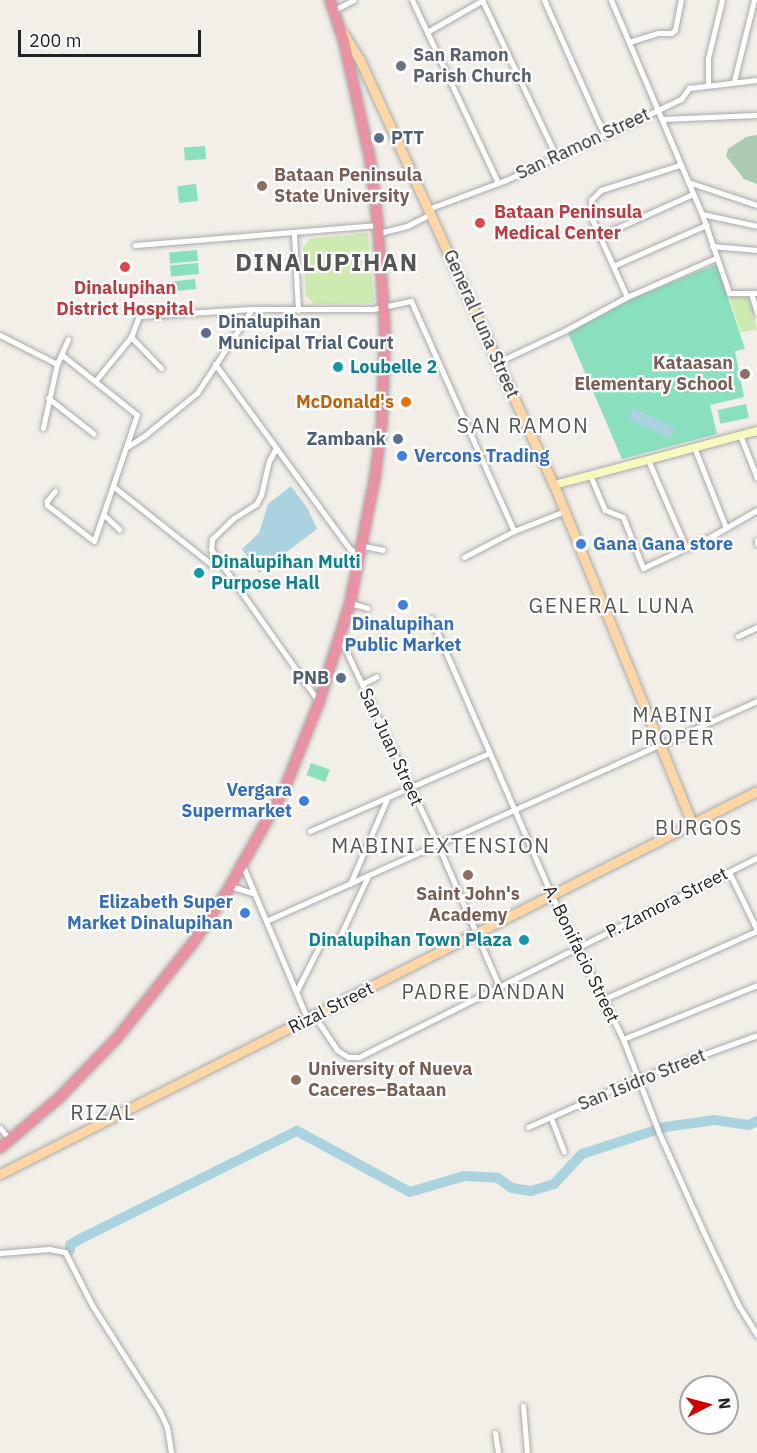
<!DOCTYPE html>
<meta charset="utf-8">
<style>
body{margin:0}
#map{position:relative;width:757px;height:1453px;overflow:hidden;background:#f2efe9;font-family:"IBM Plex Sans",sans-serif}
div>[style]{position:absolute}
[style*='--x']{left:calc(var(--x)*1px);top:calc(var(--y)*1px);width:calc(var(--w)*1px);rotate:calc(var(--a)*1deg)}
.grass>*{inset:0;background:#cdebb0}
.cemetery>*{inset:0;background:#aacbaf}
.pitch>*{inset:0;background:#88e0be;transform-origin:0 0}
.water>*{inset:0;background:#aad3df;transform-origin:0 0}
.river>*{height:10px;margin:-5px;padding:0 5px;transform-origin:5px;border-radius:5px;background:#aad3df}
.roads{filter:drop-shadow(0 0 2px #a9a9a9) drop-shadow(0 0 2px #a9a9a9)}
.street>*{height:5px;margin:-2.5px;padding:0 2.5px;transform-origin:2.5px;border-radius:2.5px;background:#fff}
.secondary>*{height:8px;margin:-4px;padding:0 4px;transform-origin:4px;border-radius:4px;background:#f7fabf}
.primary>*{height:9px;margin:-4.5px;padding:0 4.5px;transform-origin:4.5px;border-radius:4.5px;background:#fcd6a4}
.highway>*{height:10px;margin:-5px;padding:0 5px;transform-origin:5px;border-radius:5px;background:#e892a2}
.dots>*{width:16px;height:16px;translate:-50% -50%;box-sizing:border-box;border:3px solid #fff;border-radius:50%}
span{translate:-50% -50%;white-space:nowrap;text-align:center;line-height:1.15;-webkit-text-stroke:4.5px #fff;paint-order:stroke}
.worship-label{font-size:18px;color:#5b616d;font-weight:700}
.left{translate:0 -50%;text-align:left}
.service-label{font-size:18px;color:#4e5e75;font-weight:700}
.right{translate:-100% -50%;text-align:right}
.street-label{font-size:18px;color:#222}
.education-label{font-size:18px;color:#785e54;font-weight:700}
.health-label{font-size:18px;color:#be3a42;font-weight:700}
.culture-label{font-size:18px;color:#0d838f;font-weight:700}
.food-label{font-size:18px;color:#c56008;font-weight:700}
.shop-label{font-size:18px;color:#366cbe;font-weight:700}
.neighbourhood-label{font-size:20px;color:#555;letter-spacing:1.5px}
.quarter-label{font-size:21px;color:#555;letter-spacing:1.5px}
.district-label{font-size:24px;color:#555;font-weight:700;letter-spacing:1.5px}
.north{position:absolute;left:679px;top:1375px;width:60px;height:60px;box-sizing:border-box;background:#fff;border:2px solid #a7a7a7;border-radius:50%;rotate:84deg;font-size:16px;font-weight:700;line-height:24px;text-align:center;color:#222}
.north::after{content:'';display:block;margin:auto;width:21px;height:27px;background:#d40000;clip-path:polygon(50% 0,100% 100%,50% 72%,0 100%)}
.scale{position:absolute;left:18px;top:30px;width:183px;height:27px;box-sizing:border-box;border:3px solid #222;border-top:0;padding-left:8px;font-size:18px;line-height:21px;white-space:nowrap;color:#222;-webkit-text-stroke:4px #fff;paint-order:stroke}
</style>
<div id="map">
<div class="grass">
<i style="clip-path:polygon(368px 233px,374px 303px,314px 304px,306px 296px,303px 249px,309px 239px)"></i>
<i style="clip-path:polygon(729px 296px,750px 298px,757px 330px,740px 332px)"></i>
</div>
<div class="cemetery">
<i style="clip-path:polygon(757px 135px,757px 184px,744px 179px,726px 156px,728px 149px,746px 137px)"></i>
</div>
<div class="pitch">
<i style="left:205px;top:146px;width:13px;height:21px;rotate:86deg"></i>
<i style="left:196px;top:184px;width:17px;height:19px;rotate:83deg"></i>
<i style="left:197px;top:250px;width:11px;height:28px;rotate:85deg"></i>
<i style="left:198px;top:263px;width:11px;height:28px;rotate:85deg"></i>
<i style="clip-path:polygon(717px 264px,745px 349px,735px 351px,744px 397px,710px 405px,717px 434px,622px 459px,568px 333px,633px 298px)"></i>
<i style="left:195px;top:279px;width:10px;height:23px;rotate:84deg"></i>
<i style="left:746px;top:404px;width:14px;height:29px;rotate:78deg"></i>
<i style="left:311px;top:763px;width:20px;height:13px;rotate:20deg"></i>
</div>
<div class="water">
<i style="left:633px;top:408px;width:47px;height:12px;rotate:25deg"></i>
<i style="clip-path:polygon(291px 486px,308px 509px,317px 529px,259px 573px,242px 549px,259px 533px,268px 504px)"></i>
</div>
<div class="river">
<i style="--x:70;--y:1250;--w:5;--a:-90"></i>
<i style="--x:70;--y:1245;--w:9;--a:-32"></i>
<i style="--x:78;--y:1240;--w:245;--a:-26.5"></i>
<i style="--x:297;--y:1131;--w:128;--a:28.4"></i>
<i style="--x:410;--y:1192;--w:56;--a:-16.5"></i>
<i style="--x:464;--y:1176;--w:34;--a:3"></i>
<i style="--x:498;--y:1178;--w:17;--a:36"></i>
<i style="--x:512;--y:1188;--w:19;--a:9"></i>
<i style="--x:531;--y:1191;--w:24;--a:-17"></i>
<i style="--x:554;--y:1184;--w:41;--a:-47"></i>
<i style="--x:582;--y:1154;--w:87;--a:-18"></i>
<i style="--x:665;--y:1127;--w:49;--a:-8.1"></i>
<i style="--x:714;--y:1120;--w:35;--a:8"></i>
<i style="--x:749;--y:1125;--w:9;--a:-27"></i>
</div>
<div class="roads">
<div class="street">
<i style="--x:412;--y:0;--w:202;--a:64.8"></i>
<i style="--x:482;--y:0;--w:173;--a:64.6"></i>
<i style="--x:544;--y:0;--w:147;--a:65.9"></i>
<i style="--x:611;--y:0;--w:233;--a:67"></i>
<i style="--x:702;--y:214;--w:83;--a:71.1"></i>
<i style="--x:729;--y:293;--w:28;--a:0"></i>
<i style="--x:334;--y:10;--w:22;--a:-27"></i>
<i style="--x:427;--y:32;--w:64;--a:-29.7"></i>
<i style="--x:629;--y:42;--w:30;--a:-17"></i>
<i style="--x:658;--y:33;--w:13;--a:0"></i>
<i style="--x:671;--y:33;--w:5;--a:-37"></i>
<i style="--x:675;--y:30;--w:31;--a:-79"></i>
<i style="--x:734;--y:81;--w:83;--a:-76.1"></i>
<i style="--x:708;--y:85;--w:27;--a:-90"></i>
<i style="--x:708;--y:58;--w:60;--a:-76.4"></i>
<i style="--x:662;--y:119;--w:94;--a:-2.4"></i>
<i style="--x:688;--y:182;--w:73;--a:18.4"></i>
<i style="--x:428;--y:209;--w:83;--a:-20.4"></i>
<i style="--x:506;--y:180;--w:142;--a:-24.6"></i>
<i style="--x:635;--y:121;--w:51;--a:-25.6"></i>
<i style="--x:681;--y:99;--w:14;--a:-54"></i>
<i style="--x:689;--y:88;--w:68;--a:-6.7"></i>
<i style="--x:702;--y:214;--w:56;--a:12.3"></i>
<i style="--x:379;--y:233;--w:29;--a:-14"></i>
<i style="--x:407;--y:226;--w:27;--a:-27"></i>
<i style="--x:294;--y:234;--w:76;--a:87"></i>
<i style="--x:599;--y:236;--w:103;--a:-24.1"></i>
<i style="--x:135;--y:245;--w:244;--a:-4.7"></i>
<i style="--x:712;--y:246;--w:45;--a:5.1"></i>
<i style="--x:613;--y:266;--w:102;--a:-23.8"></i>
<i style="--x:751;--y:293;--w:21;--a:73"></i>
<i style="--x:627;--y:297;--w:85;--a:-114.2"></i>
<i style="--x:592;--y:219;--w:19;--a:-93"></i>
<i style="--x:591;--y:200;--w:14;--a:-45"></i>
<i style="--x:601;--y:190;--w:83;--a:-17.6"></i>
<i style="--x:0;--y:335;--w:64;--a:27"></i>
<i style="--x:131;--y:337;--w:43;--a:45.9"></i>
<i style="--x:498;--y:362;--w:73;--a:-25.2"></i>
<i style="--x:564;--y:331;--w:72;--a:-28.4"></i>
<i style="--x:627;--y:297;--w:97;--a:-23.7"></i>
<i style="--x:215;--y:364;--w:229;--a:53.9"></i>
<i style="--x:350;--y:549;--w:12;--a:31"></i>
<i style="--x:96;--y:380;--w:55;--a:-50.9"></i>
<i style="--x:131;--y:337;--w:22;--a:-69"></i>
<i style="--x:139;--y:316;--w:113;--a:-3.5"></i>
<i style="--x:252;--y:309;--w:121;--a:0"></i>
<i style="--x:373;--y:309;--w:39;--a:-12"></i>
<i style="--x:411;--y:301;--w:252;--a:65.9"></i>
<i style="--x:48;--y:398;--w:58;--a:38"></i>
<i style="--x:43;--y:428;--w:66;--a:-77.7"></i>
<i style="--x:57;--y:364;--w:27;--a:-66"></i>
<i style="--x:740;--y:435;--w:46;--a:68.4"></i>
<i style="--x:127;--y:447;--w:20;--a:-33"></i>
<i style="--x:144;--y:436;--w:68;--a:-39.1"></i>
<i style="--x:197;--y:393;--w:100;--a:-56.8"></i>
<i style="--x:694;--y:447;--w:87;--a:68.4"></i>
<i style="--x:648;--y:460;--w:96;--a:66.6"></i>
<i style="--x:590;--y:475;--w:38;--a:67"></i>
<i style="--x:605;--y:510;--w:19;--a:21"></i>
<i style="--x:623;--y:517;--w:55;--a:68.6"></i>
<i style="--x:643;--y:568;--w:76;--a:-24.9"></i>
<i style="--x:712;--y:536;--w:52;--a:-30"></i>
<i style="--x:114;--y:487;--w:125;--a:38.5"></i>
<i style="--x:212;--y:565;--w:8;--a:-45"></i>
<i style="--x:218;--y:559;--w:174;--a:54.8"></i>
<i style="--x:55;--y:491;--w:13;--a:129"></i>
<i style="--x:47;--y:501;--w:4;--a:90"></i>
<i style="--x:47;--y:505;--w:59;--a:37.5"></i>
<i style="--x:94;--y:541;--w:133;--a:-71.2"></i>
<i style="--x:137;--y:415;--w:96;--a:-141.3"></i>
<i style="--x:104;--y:515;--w:21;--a:43"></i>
<i style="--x:757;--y:540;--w:4;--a:90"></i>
<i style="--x:363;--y:546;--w:20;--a:11"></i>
<i style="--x:464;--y:557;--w:56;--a:-27.5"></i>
<i style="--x:514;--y:531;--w:55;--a:-21.4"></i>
<i style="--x:218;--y:559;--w:12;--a:-125"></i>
<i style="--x:211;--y:549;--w:10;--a:-84"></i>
<i style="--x:212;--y:539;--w:30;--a:-44"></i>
<i style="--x:234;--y:518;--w:26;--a:-32"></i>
<i style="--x:256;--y:504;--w:10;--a:-61"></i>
<i style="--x:261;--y:495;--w:35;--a:-77"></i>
<i style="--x:269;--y:461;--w:15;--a:-62"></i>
<i style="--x:350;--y:603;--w:18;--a:16"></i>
<i style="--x:431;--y:618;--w:303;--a:66.5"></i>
<i style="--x:552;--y:896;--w:160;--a:63.6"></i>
<i style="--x:623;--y:1039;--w:101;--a:69"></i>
<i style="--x:659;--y:1133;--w:107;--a:65.8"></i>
<i style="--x:703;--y:1231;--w:83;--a:64.4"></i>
<i style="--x:739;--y:1306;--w:34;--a:58"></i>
<i style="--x:738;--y:636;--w:21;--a:-25"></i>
<i style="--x:341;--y:640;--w:227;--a:64.7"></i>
<i style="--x:438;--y:845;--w:156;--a:66.6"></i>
<i style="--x:362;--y:684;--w:16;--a:-27"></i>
<i style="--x:310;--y:831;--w:195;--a:-23.5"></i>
<i style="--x:242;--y:864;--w:169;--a:67.1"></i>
<i style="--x:729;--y:872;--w:64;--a:64.2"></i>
<i style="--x:350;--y:884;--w:93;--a:-66.5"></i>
<i style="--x:230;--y:886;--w:24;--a:17"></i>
<i style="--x:266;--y:921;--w:538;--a:-24.14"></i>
<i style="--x:296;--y:992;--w:57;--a:-63"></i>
<i style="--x:322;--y:941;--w:12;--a:0"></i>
<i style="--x:334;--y:941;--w:8;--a:-40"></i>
<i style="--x:340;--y:936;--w:66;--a:-65"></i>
<i style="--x:604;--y:999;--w:167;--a:-24"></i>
<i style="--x:315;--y:1017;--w:40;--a:56"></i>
<i style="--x:337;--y:1050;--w:13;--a:32"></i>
<i style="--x:348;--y:1057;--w:11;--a:0"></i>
<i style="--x:359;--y:1057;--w:445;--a:-26.6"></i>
<i style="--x:623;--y:1039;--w:144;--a:-21.9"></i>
<i style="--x:551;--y:1118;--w:36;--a:69"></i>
<i style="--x:528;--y:1127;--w:121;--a:-23.8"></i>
<i style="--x:639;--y:1078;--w:126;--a:-20"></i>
<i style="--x:0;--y:1128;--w:16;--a:50"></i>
<i style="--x:0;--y:1253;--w:49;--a:-4.7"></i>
<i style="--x:49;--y:1249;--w:16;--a:11"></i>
<i style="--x:65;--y:1252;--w:59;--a:63"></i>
<i style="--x:92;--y:1305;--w:125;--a:57.5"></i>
<i style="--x:159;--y:1410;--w:19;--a:65"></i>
<i style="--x:167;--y:1427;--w:26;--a:81"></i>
<i style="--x:523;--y:1406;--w:47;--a:85.1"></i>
<i style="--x:495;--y:1433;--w:20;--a:81"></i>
</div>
<div class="secondary">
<i style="--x:554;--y:485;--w:210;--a:-14.9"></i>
</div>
<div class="primary">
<i style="--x:343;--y:33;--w:32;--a:58"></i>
<i style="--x:360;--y:60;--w:467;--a:65.5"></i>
<i style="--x:554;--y:485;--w:367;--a:67.8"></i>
<i style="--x:0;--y:1174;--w:848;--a:-26.84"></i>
</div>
<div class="highway">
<i style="--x:0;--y:1148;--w:77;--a:-40.3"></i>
<i style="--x:59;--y:1098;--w:83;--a:-46"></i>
<i style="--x:117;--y:1038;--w:120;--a:-51.4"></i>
<i style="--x:192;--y:944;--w:59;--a:-56"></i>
<i style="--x:225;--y:895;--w:120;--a:-60.7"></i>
<i style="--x:284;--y:790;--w:95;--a:-68.3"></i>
<i style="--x:319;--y:702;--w:104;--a:-72.6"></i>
<i style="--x:350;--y:603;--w:128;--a:-78.8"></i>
<i style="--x:375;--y:477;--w:56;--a:-82.9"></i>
<i style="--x:382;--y:421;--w:90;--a:-88.1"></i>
<i style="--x:385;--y:331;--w:106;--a:-93.8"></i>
<i style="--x:378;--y:225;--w:66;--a:-96.9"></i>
<i style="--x:370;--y:159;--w:120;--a:-102.5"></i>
<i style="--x:344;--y:42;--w:44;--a:-108.4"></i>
</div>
</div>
<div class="dots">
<i style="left:401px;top:66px;background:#6b7280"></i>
<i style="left:379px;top:138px;background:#5c6f8a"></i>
<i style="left:262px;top:186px;background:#8d6e63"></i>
<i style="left:480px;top:223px;background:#e0444e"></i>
<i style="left:125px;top:267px;background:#e0444e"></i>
<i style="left:206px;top:333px;background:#5c6f8a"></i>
<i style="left:338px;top:367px;background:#0f9aa8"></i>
<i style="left:745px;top:374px;background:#8d6e63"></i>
<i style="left:406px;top:402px;background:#e8710a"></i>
<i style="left:398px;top:439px;background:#5c6f8a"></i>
<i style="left:402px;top:456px;background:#3f7fe0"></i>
<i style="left:581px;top:544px;background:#3f7fe0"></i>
<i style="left:199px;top:573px;background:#0f9aa8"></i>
<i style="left:403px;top:605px;background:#3f7fe0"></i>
<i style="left:341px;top:678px;background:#5c6f8a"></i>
<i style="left:304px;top:801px;background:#3f7fe0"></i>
<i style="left:468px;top:875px;background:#8d6e63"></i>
<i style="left:245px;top:913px;background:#3f7fe0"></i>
<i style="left:524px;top:940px;background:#0f9aa8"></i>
<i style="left:296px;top:1080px;background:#8d6e63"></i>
</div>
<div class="worship-label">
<span class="left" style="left:413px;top:66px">San Ramon<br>Parish Church</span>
</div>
<div class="service-label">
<span class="left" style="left:391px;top:138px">PTT</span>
<span class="left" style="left:218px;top:333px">Dinalupihan<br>Municipal Trial Court</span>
<span class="right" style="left:386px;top:439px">Zambank</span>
<span class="right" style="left:329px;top:678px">PNB</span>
</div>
<div class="street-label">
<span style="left:583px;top:144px;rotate:-25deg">San Ramon Street</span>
<span style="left:481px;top:324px;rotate:66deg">General Luna Street</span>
<span style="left:391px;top:747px;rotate:65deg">San Juan Street</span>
<span style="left:667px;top:903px;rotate:-27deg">P. Zamora Street</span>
<span style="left:581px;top:954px;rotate:64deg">A. Bonifacio Street</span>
<span style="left:331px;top:1008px;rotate:-27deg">Rizal Street</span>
<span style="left:642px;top:1080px;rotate:-22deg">San Isidro Street</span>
</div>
<div class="education-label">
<span class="left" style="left:274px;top:186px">Bataan Peninsula<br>State University</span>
<span class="right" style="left:733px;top:374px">Kataasan<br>Elementary School</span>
<span style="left:468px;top:905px">Saint John's<br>Academy</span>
<span class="left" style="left:308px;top:1080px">University of Nueva<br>Caceres–Bataan</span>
</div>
<div class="health-label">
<span class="left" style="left:494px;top:223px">Bataan Peninsula<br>Medical Center</span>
<span style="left:125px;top:299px">Dinalupihan<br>District Hospital</span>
</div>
<div class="culture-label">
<span class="left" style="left:350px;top:367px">Loubelle 2</span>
<span class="left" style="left:211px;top:573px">Dinalupihan Multi<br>Purpose Hall</span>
<span class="right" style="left:512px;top:940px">Dinalupihan Town Plaza</span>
</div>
<div class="food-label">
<span class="right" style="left:394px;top:402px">McDonald's</span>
</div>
<div class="shop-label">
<span class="left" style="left:414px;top:456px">Vercons Trading</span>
<span class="left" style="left:593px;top:544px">Gana Gana store</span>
<span style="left:403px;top:635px">Dinalupihan<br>Public Market</span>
<span class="right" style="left:292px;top:801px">Vergara<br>Supermarket</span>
<span class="right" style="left:233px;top:913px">Elizabeth Super<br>Market Dinalupihan</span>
</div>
<div class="neighbourhood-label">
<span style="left:673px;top:726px">MABINI<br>PROPER</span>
<span style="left:699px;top:827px">BURGOS</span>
<span style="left:484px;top:991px">PADRE DANDAN</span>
</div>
<div class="quarter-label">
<span style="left:523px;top:425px">SAN RAMON</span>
<span style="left:612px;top:605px">GENERAL LUNA</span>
<span style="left:441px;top:845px">MABINI EXTENSION</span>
<span style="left:103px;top:1112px">RIZAL</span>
</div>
<div class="district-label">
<span style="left:327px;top:263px">DINALUPIHAN</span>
</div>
<div class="north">N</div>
<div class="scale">200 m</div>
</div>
